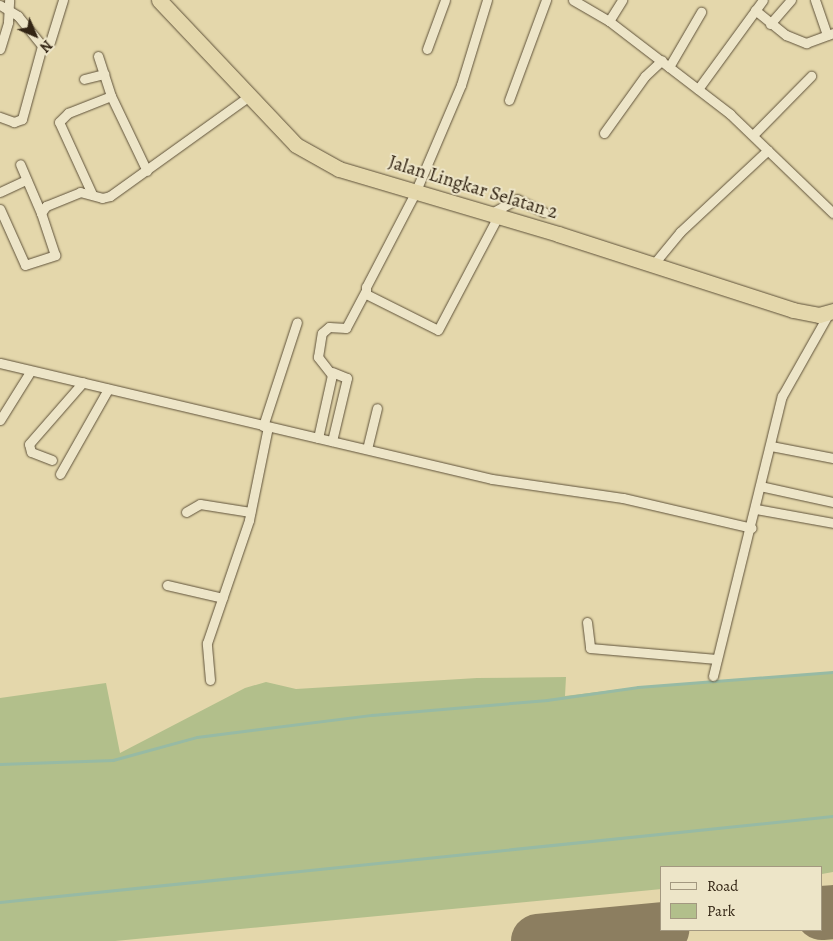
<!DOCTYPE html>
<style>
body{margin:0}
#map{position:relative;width:833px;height:941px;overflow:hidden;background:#e4d7ab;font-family:Alegreya,serif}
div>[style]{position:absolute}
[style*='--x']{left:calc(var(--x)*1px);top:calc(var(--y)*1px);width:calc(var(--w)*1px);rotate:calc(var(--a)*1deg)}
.green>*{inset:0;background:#b2bf8b}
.stream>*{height:2.5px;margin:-1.25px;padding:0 1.25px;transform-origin:1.25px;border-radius:1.25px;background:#97baa4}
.runway>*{height:54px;margin:-27px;padding:0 27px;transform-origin:27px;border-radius:27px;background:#8c7e60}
.roads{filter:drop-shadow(0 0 1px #5f523a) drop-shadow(0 0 1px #5f523a)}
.minor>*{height:9px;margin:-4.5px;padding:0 4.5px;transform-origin:4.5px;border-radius:4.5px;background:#ede5c8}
.trunk>*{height:15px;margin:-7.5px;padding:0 7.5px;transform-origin:7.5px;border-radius:7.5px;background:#e4d7ab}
span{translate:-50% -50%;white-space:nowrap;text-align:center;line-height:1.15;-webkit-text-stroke:4px #ede5c8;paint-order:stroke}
.street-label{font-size:19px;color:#332514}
.legend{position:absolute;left:660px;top:866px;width:162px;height:65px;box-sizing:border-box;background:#ede5c8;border:1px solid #a39880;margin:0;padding:6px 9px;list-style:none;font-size:15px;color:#332514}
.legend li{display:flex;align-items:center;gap:10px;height:25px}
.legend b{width:25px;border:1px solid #a39880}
.north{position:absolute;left:10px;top:10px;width:50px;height:50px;-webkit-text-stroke:4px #ede5c8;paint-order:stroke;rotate:135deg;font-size:14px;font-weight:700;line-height:20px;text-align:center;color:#332514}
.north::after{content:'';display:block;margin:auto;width:18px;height:22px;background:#332514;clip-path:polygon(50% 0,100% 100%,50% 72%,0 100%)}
</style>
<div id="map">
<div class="green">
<i style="clip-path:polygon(833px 672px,833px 872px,822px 874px,822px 867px,662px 867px,662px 889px,115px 941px,0 941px,0 698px,106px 683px,120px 753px,245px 688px,266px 682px,296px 689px,477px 678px,566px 677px,565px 696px,638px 687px)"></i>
</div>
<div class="stream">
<i style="--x:0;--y:764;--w:113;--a:-2"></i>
<i style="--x:113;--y:760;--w:87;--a:-15.3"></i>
<i style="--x:197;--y:737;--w:176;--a:-7.2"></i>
<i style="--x:372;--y:715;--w:176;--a:-4.9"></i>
<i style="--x:547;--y:700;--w:92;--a:-8.1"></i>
<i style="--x:638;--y:687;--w:196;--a:-4.4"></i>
<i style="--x:0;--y:902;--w:837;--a:-5.89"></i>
</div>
<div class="runway">
<i style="--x:822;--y:913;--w:11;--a:-5"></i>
<i style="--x:538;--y:941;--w:125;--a:-5.5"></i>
</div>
<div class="roads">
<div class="minor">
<i style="--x:487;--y:0;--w:89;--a:107"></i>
<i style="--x:461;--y:85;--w:117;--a:113.1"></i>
<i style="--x:415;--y:193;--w:106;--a:117.5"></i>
<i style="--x:366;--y:287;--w:7;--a:90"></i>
<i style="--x:366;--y:294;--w:80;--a:26.6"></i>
<i style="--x:438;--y:330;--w:127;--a:-62.2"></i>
<i style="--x:573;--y:0;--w:42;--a:30.3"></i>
<i style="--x:609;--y:21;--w:153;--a:37.5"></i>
<i style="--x:730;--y:114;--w:143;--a:43.9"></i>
<i style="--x:815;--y:0;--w:37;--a:71"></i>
<i style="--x:0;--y:5;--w:21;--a:31"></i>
<i style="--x:18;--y:16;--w:38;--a:51"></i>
<i style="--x:42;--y:46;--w:76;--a:105.3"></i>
<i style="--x:22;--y:119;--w:9;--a:159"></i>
<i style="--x:14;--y:122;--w:15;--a:-160"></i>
<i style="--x:755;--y:10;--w:40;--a:39"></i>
<i style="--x:786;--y:35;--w:22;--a:22"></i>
<i style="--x:806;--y:43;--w:29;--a:-20"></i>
<i style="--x:609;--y:21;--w:25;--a:-58"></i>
<i style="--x:770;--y:24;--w:32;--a:-49"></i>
<i style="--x:50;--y:42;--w:44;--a:-72.8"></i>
<i style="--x:0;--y:49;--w:28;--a:-73"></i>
<i style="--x:8;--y:22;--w:22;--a:-87"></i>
<i style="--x:427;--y:49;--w:52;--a:-69.8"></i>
<i style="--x:98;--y:56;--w:42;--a:72"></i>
<i style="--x:111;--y:96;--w:83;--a:64.4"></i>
<i style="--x:669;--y:67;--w:64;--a:-59.8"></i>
<i style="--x:84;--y:79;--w:21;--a:-14"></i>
<i style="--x:698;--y:89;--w:110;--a:-53.9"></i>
<i style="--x:509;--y:100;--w:107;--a:-69.7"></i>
<i style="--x:604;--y:133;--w:70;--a:-54.3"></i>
<i style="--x:645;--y:76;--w:23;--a:-43"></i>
<i style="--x:753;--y:135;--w:83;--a:-45.5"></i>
<i style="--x:0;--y:192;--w:29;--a:-25"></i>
<i style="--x:92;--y:194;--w:79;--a:-114.6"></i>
<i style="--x:59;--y:122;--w:13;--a:-45"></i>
<i style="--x:68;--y:113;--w:46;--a:-21.6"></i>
<i style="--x:0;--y:209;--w:61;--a:65.9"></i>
<i style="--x:25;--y:265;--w:32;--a:-18"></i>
<i style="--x:55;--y:255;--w:44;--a:-108.4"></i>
<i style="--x:41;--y:213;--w:53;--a:-113.2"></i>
<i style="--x:41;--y:213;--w:9;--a:-54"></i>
<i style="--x:46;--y:206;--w:37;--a:-22"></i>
<i style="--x:80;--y:192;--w:23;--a:15"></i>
<i style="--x:102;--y:198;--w:8;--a:-14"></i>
<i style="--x:110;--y:196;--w:170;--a:-35.7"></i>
<i style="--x:488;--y:215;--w:33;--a:-29"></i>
<i style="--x:517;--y:199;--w:30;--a:26"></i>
<i style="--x:652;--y:266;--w:44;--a:-50.5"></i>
<i style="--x:680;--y:232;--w:120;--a:-43"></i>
<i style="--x:0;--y:363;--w:505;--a:13.27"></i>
<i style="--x:492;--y:479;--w:132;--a:8.3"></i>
<i style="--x:623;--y:498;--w:132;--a:13.1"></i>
<i style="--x:332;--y:372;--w:16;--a:22"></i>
<i style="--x:347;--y:378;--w:65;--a:103.4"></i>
<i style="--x:0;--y:420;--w:57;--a:-58"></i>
<i style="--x:263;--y:426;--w:109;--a:-71.9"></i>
<i style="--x:318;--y:438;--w:65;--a:-77.5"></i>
<i style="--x:332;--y:375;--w:23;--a:-128"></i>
<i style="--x:318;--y:357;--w:24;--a:-81"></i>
<i style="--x:322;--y:333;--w:9;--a:-41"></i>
<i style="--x:329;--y:327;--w:17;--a:3"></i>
<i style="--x:346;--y:328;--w:41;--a:-62.2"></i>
<i style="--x:771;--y:446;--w:63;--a:11"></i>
<i style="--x:367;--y:449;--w:42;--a:-76.3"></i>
<i style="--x:52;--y:460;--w:22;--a:-159"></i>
<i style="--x:31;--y:452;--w:8;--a:-104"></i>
<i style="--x:29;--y:444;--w:82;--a:-48.9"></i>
<i style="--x:60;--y:474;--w:98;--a:-60.5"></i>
<i style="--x:760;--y:486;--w:75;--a:12.4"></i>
<i style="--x:756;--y:509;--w:78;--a:10.3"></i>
<i style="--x:186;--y:512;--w:16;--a:-30"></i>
<i style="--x:200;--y:504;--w:51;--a:9.1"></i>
<i style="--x:167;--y:585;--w:57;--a:13.1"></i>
<i style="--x:587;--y:622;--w:26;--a:83"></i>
<i style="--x:590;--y:648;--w:127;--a:5"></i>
<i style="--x:713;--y:676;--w:288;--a:-76.2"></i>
<i style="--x:782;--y:396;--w:95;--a:-60.5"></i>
<i style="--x:210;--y:680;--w:37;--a:-95"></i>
<i style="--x:207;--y:643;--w:130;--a:-71.1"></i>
<i style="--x:249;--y:520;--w:95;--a:-78.5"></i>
</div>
<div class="trunk">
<i style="--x:159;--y:0;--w:199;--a:46.6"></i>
<i style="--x:296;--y:145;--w:49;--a:29.2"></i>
<i style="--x:339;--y:169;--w:228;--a:16.5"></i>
<i style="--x:558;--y:234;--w:247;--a:17.9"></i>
<i style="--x:793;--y:310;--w:26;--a:11"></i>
<i style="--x:819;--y:315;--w:15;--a:-16"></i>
</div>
</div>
<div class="street-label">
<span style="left:473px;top:188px;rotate:17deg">Jalan Lingkar Selatan 2</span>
</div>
<ul class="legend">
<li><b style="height:6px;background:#ede5c8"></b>Road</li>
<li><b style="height:14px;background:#b2bf8b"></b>Park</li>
</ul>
<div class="north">N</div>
</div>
